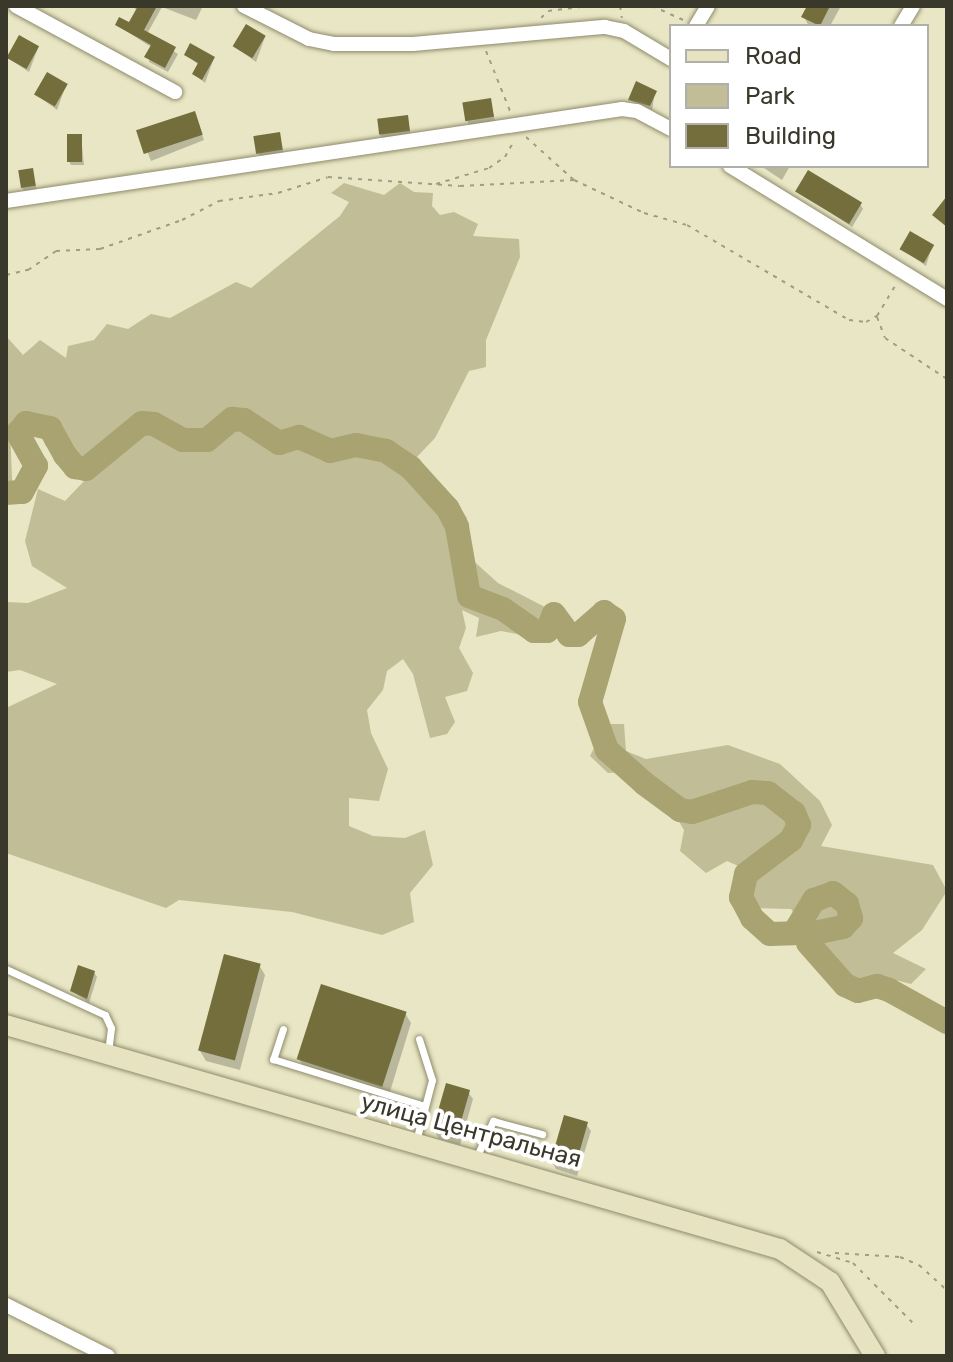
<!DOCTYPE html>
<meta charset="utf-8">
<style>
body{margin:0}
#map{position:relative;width:953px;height:1362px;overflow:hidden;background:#e8e6c4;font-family:Rubik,sans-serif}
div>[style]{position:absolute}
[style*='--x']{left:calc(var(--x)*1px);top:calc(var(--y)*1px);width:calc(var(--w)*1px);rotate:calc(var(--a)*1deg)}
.green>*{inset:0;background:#c1bd96}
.shadow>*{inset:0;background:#0003}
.river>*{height:24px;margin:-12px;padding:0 12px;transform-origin:12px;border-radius:12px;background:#a8a370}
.building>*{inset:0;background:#736e3c;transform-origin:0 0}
.path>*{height:2px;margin-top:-1px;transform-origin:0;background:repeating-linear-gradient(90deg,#9f9d84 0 4px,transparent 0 10px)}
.roads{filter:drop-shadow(0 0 2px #8e8b6c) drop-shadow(0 0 2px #8e8b6c)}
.service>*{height:7px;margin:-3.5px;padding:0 3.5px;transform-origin:3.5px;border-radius:3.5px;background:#fff}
.minor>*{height:14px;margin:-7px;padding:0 7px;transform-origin:7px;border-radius:7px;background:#fff}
.secondary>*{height:20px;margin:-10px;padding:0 10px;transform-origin:10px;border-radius:10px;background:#e7e3c1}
span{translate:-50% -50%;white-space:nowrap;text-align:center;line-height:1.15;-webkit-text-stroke:8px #fff;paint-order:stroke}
.street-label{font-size:24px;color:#3a382b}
.frame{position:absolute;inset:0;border:8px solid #3a382b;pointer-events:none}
.legend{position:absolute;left:669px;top:24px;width:260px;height:144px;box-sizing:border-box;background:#fff;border:2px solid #b0afaa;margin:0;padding:10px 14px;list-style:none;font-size:24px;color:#3a382b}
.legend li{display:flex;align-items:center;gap:16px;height:40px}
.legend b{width:40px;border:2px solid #b0afaa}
</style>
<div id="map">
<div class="green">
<i style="clip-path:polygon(344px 183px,384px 195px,400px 183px,414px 192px,433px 193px,432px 206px,440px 215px,454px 212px,478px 224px,473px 236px,519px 239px,520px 257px,486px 340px,486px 367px,469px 371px,435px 438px,415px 459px,427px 487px,451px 495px,467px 518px,467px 555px,498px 583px,545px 607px,537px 638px,501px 631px,476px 637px,479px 618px,462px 610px,466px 628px,459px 648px,473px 673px,467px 691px,445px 697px,455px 722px,447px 734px,430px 738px,413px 674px,403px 659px,387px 671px,383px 690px,367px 710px,371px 733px,388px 769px,379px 801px,349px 798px,349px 826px,373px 836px,405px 838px,425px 830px,433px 865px,410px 893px,414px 922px,382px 935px,292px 912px,179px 900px,166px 908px,6px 853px,6px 708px,57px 684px,20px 670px,6px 672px,6px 602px,28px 603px,67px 588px,32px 566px,25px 541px,38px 489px,65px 501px,87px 478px,93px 463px,65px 462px,45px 445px,44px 437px,10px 426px,13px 504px,6px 502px,6px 336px,23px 355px,40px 340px,66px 358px,68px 346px,94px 340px,107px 324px,128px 329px,151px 314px,170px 318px,236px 282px,251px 288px,340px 216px,349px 202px,331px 193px)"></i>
<i style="clip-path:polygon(606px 724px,624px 724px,626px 751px,646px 759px,728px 745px,780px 764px,820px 801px,832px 825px,821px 846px,933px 865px,947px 891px,922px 930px,893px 953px,926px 969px,911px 984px,880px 976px,855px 981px,827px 962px,791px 909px,749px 908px,752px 872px,727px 861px,706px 873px,680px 851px,684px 830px,669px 805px,639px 789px,625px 772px,608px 773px,590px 756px)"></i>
</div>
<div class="shadow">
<i style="clip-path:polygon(133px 6px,203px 6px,196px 20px,162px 7px,147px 34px,178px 54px,168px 72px,149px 62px,151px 47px,117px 25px,130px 24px,137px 11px)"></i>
<i style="clip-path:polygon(809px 6px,841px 6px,830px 26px,809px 26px,804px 17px)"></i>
<i style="clip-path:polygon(265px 37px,256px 62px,235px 47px)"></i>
<i style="clip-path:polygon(38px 48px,29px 72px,8px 58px)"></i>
<i style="clip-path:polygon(186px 55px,214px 58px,205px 83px,194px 74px,199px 65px)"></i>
<i style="clip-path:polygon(66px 85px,57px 110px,37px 95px)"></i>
<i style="clip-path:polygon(655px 92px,652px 110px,630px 100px)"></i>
<i style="clip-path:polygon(490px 100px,495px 121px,469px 125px,467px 120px)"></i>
<i style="clip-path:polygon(407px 117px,411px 135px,383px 139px,380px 135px)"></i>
<i style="clip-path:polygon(196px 118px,204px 140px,151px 161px,141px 136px)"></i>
<i style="clip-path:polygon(278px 134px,284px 154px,261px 157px,258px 153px)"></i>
<i style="clip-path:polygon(81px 136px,84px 165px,71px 165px,69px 161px)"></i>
<i style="clip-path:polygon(761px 166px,790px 166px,782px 180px)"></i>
<i style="clip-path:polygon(32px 170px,37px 191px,25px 193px,22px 188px)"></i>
<i style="clip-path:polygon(797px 191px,860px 204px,863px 209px,852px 227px)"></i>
<i style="clip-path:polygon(932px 246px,926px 266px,902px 249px)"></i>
<i style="clip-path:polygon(259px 965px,265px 975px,240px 1070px,206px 1061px,200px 1051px)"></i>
<i style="clip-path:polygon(94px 972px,97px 977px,89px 1003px,72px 991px)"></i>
<i style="clip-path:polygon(405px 1013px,411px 1023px,389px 1095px,305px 1069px,299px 1059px)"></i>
<i style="clip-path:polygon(468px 1092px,473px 1099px,460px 1145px,439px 1139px,435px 1132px)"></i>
<i style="clip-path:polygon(586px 1124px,591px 1131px,577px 1176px,556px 1169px,552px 1162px)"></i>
</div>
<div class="river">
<i style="--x:6;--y:493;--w:16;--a:-4"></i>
<i style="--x:22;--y:492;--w:30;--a:-62"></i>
<i style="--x:36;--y:466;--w:38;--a:-119"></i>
<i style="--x:18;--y:433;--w:13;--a:-51"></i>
<i style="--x:26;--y:423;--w:25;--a:12"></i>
<i style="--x:50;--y:428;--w:31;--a:61"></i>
<i style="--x:65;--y:455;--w:16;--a:50"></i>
<i style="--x:75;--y:467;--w:11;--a:10"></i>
<i style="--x:86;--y:469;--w:72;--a:-39.4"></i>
<i style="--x:142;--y:423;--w:12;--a:5"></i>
<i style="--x:154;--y:424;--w:33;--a:29"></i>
<i style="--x:183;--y:440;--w:24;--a:0"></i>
<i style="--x:207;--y:440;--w:33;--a:-40"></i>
<i style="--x:232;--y:419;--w:12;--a:5"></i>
<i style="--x:244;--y:420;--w:42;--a:33.3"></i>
<i style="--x:279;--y:443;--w:21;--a:-17"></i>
<i style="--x:299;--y:437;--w:34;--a:24"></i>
<i style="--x:330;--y:451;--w:27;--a:-13"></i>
<i style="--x:356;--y:445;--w:31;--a:11"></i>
<i style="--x:386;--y:451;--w:30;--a:34"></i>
<i style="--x:411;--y:468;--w:55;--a:47.9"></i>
<i style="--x:448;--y:509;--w:20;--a:63"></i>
<i style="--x:457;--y:527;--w:70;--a:80.1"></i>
<i style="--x:469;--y:596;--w:36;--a:21"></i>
<i style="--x:503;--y:609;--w:38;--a:35"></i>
<i style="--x:534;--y:631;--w:13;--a:0"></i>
<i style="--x:547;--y:631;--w:18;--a:-68"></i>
<i style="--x:554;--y:614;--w:26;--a:54"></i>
<i style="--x:569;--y:635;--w:9;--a:0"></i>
<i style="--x:578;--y:635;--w:35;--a:-41"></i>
<i style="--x:604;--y:612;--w:12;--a:35"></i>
<i style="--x:614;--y:619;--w:86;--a:106.1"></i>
<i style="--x:590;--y:702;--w:51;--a:70.5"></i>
<i style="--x:607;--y:750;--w:51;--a:41.8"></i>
<i style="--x:645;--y:784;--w:44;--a:36.6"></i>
<i style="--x:680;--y:810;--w:12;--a:9"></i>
<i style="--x:692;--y:812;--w:63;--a:-18.4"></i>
<i style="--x:752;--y:792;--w:16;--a:4"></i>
<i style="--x:768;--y:793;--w:33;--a:38"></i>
<i style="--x:794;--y:813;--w:13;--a:67"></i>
<i style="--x:799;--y:825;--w:17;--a:118"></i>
<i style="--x:791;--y:840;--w:56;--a:142.9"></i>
<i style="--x:746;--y:874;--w:24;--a:102"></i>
<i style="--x:741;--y:897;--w:24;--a:62"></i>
<i style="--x:752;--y:918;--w:24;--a:42"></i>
<i style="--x:770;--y:934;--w:24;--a:-2"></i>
<i style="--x:794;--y:933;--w:39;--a:-59"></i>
<i style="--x:814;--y:900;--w:20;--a:-20"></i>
<i style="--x:833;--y:893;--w:18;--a:38"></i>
<i style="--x:847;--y:904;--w:15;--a:74"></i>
<i style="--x:851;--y:918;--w:12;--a:132"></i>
<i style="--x:843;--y:927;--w:33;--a:168"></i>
<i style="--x:811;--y:934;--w:9;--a:108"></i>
<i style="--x:808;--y:943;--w:56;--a:48.6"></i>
<i style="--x:845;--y:985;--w:14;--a:25"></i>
<i style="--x:858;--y:991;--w:20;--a:-15"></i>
<i style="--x:877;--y:986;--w:13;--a:18"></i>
<i style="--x:889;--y:990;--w:66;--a:28.9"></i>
</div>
<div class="building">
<i style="clip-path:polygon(138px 6px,157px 6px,144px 30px,176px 47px,165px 68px,144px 57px,151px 45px,115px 25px,119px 17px,129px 22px)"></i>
<i style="clip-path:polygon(807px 6px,830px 6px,820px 26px,801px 17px)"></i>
<i style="left:246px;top:24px;width:23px;height:26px;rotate:31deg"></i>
<i style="left:19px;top:35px;width:23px;height:26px;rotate:29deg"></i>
<i style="clip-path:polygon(190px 43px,215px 57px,202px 80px,192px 74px,198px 63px,184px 55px)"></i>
<i style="left:47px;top:72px;width:24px;height:26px;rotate:30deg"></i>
<i style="clip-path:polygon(636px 81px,657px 91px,650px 106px,628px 100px)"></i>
<i style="left:491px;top:98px;width:19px;height:29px;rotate:81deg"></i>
<i style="left:195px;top:111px;width:25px;height:62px;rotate:72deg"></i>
<i style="left:408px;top:115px;width:16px;height:31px;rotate:83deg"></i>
<i style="left:280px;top:132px;width:18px;height:27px;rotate:81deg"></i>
<i style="left:67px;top:134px;width:15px;height:28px"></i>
<i style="left:33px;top:168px;width:18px;height:15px;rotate:81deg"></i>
<i style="left:808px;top:170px;width:63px;height:25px;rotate:31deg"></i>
<i style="clip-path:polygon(947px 196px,947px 227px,932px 215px)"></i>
<i style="left:910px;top:231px;width:28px;height:21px;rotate:30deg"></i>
<i style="left:224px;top:954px;width:38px;height:100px;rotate:15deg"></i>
<i style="clip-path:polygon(78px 965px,95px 971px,87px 999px,70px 991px)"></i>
<i style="left:321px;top:984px;width:90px;height:79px;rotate:18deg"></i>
<i style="left:446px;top:1083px;width:25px;height:51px;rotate:16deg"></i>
<i style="left:564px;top:1115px;width:25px;height:49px;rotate:16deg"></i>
</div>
<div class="path">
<i style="--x:620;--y:6;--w:12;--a:81"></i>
<i style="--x:652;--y:6;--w:35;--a:24"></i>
<i style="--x:541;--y:18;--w:10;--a:-45"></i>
<i style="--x:548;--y:11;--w:41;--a:-7"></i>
<i style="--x:486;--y:51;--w:65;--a:68.2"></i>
<i style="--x:526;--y:137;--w:64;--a:41.9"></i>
<i style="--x:574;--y:180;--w:77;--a:25.2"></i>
<i style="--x:644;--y:213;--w:45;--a:15.6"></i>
<i style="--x:687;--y:225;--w:188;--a:30.4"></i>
<i style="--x:849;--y:320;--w:17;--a:7"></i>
<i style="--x:866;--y:322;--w:13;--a:-29"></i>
<i style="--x:877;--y:316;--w:37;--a:-59"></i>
<i style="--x:436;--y:184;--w:55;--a:-16.8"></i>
<i style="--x:489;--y:168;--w:19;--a:-35"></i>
<i style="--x:505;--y:157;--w:18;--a:-61"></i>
<i style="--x:6;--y:275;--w:23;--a:-13"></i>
<i style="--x:28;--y:270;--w:34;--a:-34"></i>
<i style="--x:56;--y:251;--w:44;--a:-2.6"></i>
<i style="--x:100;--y:249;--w:87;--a:-19.5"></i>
<i style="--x:182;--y:220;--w:42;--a:-27.2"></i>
<i style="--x:219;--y:201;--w:60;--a:-7.7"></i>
<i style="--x:278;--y:193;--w:52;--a:-17.7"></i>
<i style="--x:328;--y:177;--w:132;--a:3.9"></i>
<i style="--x:460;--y:186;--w:114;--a:-3"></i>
<i style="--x:877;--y:317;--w:22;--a:69"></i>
<i style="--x:885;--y:338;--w:74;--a:33.5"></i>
<i style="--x:817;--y:1252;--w:38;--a:17"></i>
<i style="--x:853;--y:1263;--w:89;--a:45"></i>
<i style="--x:835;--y:1253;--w:65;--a:3.5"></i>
<i style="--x:900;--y:1257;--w:21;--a:23"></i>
<i style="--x:919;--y:1265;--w:38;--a:42"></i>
</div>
<div class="roads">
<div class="service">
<i style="--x:6;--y:969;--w:109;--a:24.9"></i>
<i style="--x:105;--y:1015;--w:14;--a:65"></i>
<i style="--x:111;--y:1028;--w:25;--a:97"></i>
<i style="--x:283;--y:1029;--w:32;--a:108"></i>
<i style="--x:273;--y:1059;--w:159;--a:17.2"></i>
<i style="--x:416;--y:1141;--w:63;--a:-75.3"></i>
<i style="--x:432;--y:1080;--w:43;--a:-107.6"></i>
<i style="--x:476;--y:1158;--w:41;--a:-65.3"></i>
<i style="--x:493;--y:1121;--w:51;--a:14.9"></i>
</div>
<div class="minor">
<i style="--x:16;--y:6;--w:181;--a:28.4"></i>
<i style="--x:244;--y:6;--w:73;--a:26.9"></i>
<i style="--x:309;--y:39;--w:25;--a:11"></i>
<i style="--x:334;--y:44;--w:79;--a:0"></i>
<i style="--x:413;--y:44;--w:193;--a:-5.1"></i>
<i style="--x:605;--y:27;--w:19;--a:12"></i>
<i style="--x:624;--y:31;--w:55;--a:30.8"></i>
<i style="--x:696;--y:26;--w:23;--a:-59"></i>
<i style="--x:901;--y:26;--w:23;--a:-59"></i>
<i style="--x:730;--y:166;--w:255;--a:31.5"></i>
<i style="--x:6;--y:201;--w:623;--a:-8.49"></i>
<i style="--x:622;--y:109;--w:15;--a:8"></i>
<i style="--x:637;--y:111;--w:38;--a:28"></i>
<i style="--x:6;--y:1305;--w:114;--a:26.6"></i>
</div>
<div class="secondary">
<i style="--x:6;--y:1025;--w:806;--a:16.14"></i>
<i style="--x:780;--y:1249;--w:60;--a:33.4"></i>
<i style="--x:830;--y:1282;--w:87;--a:58.7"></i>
</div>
</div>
<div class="street-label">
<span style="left:471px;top:1131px;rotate:15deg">улица Центральная</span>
</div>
<div class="frame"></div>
<ul class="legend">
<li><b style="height:10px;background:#e7e3c1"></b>Road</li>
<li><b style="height:22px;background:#c1bd96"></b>Park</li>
<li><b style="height:22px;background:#736e3c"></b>Building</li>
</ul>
</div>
